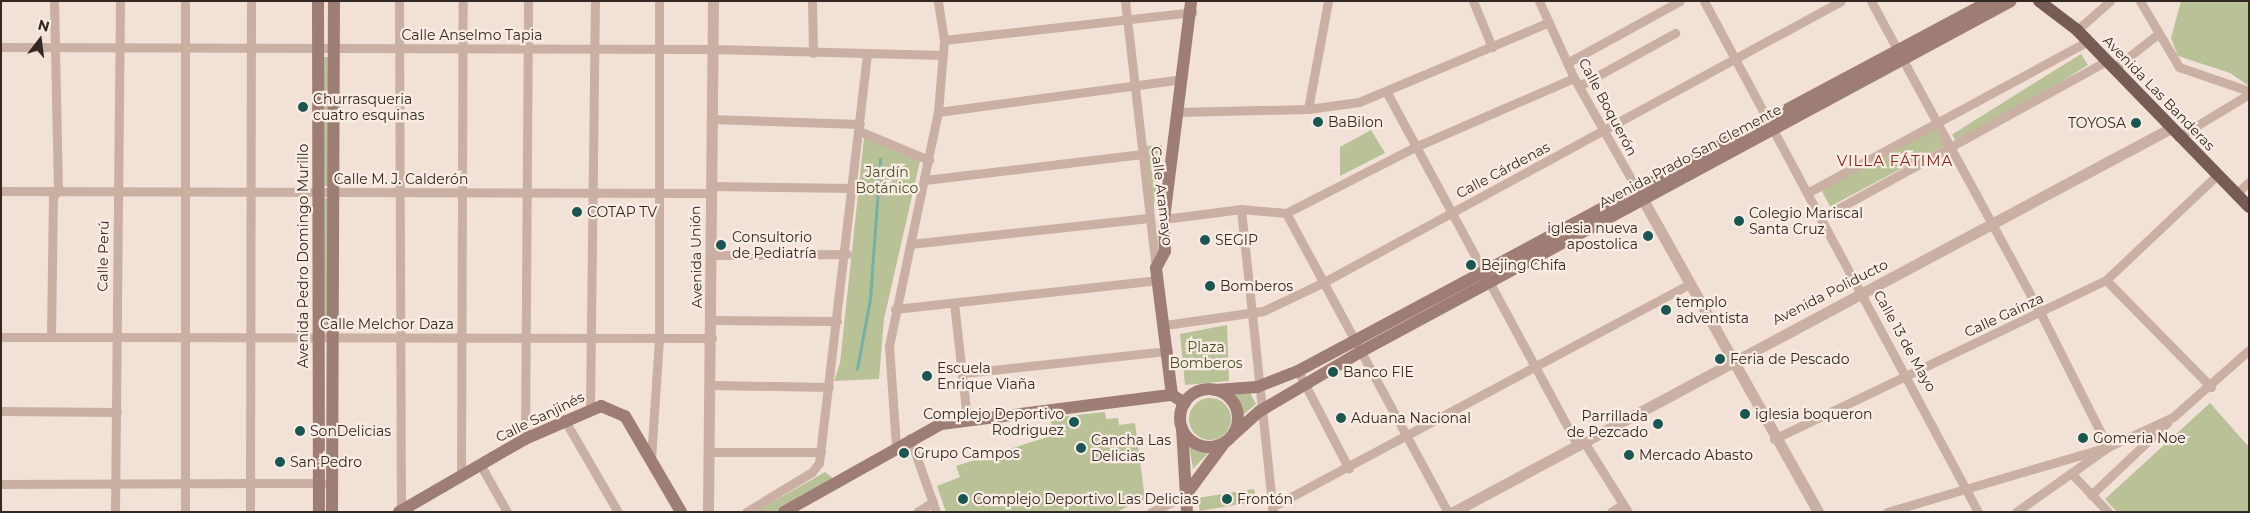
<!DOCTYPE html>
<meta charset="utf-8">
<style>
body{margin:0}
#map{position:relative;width:2250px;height:513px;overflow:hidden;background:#f2e1d7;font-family:Montserrat,sans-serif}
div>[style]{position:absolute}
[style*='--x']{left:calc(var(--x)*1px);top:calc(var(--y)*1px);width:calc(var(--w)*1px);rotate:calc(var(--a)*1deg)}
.green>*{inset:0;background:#b9c197;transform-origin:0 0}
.round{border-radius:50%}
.stream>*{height:2.5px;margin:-1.25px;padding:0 1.25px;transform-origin:1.25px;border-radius:1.25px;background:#75b0a9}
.minor>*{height:9px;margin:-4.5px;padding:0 4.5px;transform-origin:4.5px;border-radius:4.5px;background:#caafa3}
.tertiary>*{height:11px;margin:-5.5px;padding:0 5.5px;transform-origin:5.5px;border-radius:5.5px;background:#caafa3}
.secondary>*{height:12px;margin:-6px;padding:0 6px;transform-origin:6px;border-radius:6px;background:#9d7d74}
.secondary>.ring{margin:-6px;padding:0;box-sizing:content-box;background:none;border:12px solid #9d7d74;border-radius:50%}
.primary>*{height:12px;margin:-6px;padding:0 6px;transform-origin:6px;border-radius:6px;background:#775c55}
.dots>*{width:14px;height:14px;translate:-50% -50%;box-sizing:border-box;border:2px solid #f9ece3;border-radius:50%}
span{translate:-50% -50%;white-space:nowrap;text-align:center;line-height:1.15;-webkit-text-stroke:4.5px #f9ece3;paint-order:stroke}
.street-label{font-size:14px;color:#342825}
.poi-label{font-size:14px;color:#342825}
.left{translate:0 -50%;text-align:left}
.right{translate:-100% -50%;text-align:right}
.park-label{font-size:14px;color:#4a5328}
.neighbourhood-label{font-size:15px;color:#86251c;letter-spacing:1px}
.frame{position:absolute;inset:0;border:2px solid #342825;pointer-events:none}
.north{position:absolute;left:15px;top:15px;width:50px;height:50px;-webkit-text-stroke:4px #f9ece3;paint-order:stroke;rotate:15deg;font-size:14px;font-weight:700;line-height:20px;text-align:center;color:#342825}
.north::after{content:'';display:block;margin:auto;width:18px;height:22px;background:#342825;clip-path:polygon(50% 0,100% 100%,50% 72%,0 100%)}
</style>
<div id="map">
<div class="green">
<i style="clip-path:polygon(2181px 1px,2249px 1px,2249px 86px,2230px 73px,2178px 56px,2171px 38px)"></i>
<i style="left:2081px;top:54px;width:13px;height:152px;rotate:58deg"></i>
<i style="left:322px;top:57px;width:7px;height:129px"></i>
<i style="left:1935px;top:127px;width:21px;height:130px;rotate:62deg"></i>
<i style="clip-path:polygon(1371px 130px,1385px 153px,1340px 176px,1340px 147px)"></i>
<i style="clip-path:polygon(864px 138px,920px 161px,884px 319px,879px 379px,834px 381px,840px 363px)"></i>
<i style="clip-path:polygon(1162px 145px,1152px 219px,1146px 146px)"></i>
<i style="left:323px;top:198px;width:7px;height:130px"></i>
<i style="clip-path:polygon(1227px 325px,1229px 381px,1185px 385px,1180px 334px)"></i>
<i style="clip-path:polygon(1250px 393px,1256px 404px,1242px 416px,1232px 395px)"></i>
<i class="round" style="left:1189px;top:398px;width:42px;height:42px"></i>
<i style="clip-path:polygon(2210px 403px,2249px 447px,2249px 512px,2117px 512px,2105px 499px)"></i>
<i style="clip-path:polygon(1105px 412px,1106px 419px,1118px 418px,1119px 425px,1135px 423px,1145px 499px,1116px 512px,946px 512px,937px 486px,960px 477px,956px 466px,1054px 435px,1050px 418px)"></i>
<i style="clip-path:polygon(1189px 445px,1209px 452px,1193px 469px)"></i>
<i style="clip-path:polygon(825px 472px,833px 478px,775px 512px,755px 512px)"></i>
<i style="left:1254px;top:489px;width:13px;height:57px;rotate:81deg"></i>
</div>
<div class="stream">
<i style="--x:857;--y:369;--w:71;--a:-79.5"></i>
<i style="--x:870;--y:299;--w:140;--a:-85.9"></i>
</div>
<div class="minor">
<i style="--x:185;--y:1;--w:511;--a:90"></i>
<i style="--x:399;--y:1;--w:510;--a:89.78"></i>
<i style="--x:812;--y:1;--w:52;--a:88.9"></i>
<i style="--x:1125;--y:1;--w:268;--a:83.4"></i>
<i style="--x:1473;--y:1;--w:50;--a:67.6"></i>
<i style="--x:1539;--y:1;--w:85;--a:65.6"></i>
<i style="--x:1574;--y:78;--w:132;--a:60.5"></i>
<i style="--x:1704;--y:1;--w:580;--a:61.8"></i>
<i style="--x:1871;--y:1;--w:356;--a:61.5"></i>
<i style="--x:2041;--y:314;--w:149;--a:63.3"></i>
<i style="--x:2108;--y:447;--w:113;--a:144.8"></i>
<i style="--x:2140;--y:1;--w:77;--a:59.4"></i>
<i style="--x:2179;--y:67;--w:74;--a:18.9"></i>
<i style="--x:2077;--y:30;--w:44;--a:-41.3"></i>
<i style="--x:944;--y:40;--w:250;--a:-6.4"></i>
<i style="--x:1;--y:47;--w:711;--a:0.16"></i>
<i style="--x:712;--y:49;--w:231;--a:1.5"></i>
<i style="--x:1567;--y:63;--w:129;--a:-28.8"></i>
<i style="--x:2113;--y:69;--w:57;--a:-37.9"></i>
<i style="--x:1579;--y:86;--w:110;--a:-28.9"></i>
<i style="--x:1386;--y:91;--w:404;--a:61.6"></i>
<i style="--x:1308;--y:109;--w:110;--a:-79.5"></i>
<i style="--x:938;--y:112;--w:245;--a:-7.7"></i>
<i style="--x:1177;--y:112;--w:131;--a:-1.3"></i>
<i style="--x:1308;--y:109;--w:51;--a:-7.8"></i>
<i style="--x:1359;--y:102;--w:206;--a:-22.8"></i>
<i style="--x:711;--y:119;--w:149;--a:1.9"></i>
<i style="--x:859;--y:131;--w:76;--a:22.5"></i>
<i style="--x:2178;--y:137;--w:83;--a:-31.2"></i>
<i style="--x:925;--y:180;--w:219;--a:-6.8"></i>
<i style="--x:711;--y:186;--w:142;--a:0.8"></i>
<i style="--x:1;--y:191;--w:710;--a:0.16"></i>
<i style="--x:1807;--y:193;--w:319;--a:-28.4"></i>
<i style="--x:2236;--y:194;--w:18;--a:-43"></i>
<i style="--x:1241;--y:209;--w:305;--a:84"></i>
<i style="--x:1286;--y:213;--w:340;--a:61.6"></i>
<i style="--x:1821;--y:218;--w:325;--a:-28.8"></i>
<i style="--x:1164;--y:219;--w:78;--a:-7.4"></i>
<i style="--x:1241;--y:209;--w:45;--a:5.1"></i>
<i style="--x:1286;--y:213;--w:145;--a:-27.1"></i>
<i style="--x:1415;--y:147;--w:173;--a:-23.5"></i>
<i style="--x:910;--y:244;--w:240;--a:-6.2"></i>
<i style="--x:711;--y:255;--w:136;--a:-0.4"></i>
<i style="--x:2106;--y:280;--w:150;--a:45.5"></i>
<i style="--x:954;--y:303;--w:117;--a:83.6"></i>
<i style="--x:895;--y:309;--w:265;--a:-6.3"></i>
<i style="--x:712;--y:320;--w:125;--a:0.5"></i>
<i style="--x:1165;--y:325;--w:99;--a:-8.1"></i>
<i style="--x:1263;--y:311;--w:68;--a:-25.4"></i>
<i style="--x:1324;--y:282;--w:588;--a:-28.52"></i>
<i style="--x:1;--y:337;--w:711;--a:0.08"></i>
<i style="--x:51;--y:337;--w:141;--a:-89.2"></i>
<i style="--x:53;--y:196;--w:7;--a:-45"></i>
<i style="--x:58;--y:191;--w:190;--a:-91.2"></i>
<i style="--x:1298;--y:371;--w:110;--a:62.5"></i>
<i style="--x:964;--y:373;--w:205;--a:-6.2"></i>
<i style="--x:712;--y:385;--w:117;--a:1"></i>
<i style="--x:590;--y:407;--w:406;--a:-89.3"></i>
<i style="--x:1;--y:411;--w:116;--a:0.5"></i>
<i style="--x:564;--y:419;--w:108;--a:59.9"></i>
<i style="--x:910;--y:438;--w:78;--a:70.6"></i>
<i style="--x:525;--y:439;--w:438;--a:-89.6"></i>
<i style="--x:1774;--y:439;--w:368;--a:-25.6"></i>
<i style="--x:2106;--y:280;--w:154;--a:-43.4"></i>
<i style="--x:1584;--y:442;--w:83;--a:57.8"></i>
<i style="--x:896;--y:446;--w:100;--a:-94"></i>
<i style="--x:889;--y:346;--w:239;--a:-78.2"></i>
<i style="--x:938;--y:112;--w:72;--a:-85.2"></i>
<i style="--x:944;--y:40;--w:39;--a:-99"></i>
<i style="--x:709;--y:452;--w:112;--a:0"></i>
<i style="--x:651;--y:459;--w:120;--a:-86.2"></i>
<i style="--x:659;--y:339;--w:338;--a:-90"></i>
<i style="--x:480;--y:464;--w:55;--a:60.6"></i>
<i style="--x:2071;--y:473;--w:54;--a:46.5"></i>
<i style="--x:461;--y:476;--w:475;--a:-89.8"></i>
<i style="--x:1;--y:484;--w:322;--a:-0.2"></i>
<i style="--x:2091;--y:495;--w:105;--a:-43.5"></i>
<i style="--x:1272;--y:507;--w:471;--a:-28.1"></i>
<i style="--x:115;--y:512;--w:511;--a:-89.44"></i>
<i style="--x:250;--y:512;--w:511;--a:-89.89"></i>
<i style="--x:746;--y:512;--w:77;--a:-31.2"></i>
<i style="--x:812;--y:472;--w:11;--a:-52"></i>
<i style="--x:819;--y:463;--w:411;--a:-83.3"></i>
<i style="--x:917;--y:512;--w:19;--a:-32"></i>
<i style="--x:1151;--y:512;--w:38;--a:-25"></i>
<i style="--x:1611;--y:512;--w:14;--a:-34"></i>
<i style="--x:1887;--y:512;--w:230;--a:-16.4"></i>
<i style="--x:2108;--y:447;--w:72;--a:-24.8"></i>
<i style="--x:2173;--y:417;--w:101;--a:-41.4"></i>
</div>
<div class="tertiary">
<i style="--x:1642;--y:198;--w:360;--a:60.7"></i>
<i style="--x:708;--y:512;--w:511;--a:-89.44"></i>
<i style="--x:1453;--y:512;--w:812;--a:-28.14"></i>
</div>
<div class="secondary">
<i style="--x:318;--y:1;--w:511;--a:89.89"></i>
<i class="ring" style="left:1180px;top:389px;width:46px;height:46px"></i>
<i style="--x:1215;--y:390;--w:42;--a:-4.1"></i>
<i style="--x:1257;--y:387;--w:44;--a:-21.3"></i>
<i style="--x:1298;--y:371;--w:785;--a:-28.13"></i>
<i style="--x:1172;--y:395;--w:128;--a:-97.2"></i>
<i style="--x:1156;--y:268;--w:19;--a:-62"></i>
<i style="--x:1165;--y:251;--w:32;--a:-92"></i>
<i style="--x:1164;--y:219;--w:220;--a:-82.9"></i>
<i style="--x:1182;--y:428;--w:84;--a:86.6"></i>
<i style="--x:1233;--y:435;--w:36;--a:-42"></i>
<i style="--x:1260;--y:411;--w:118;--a:-30.5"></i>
<i style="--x:1362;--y:351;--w:737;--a:-28.34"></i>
<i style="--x:1185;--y:496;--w:67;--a:-53.5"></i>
<i style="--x:332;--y:512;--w:511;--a:-89.78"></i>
<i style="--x:399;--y:512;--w:146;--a:-30.1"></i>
<i style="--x:525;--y:439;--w:83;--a:-23.5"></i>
<i style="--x:601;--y:406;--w:26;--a:23"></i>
<i style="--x:625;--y:416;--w:111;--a:59.7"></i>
<i style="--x:784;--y:512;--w:180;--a:-29.3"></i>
<i style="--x:941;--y:424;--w:233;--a:-7.2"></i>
<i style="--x:1172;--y:395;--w:15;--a:32"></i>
</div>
<div class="primary">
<i style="--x:2039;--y:1;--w:48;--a:37.3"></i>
<i style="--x:2077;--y:30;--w:247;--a:45.8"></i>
</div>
<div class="dots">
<i style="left:303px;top:107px;background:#1a5752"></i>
<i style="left:1318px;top:122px;background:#1a5752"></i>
<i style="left:2136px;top:123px;background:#1a5752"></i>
<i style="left:577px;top:212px;background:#1a5752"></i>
<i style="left:1739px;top:221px;background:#1a5752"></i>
<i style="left:1648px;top:236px;background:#1a5752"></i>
<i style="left:1205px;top:240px;background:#1a5752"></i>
<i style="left:721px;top:245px;background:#1a5752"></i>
<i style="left:1471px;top:265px;background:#1a5752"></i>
<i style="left:1210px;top:286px;background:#1a5752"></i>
<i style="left:1666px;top:310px;background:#1a5752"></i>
<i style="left:1720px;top:359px;background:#1a5752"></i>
<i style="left:1333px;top:372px;background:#1a5752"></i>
<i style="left:927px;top:376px;background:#1a5752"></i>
<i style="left:1745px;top:414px;background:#1a5752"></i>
<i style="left:1341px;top:418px;background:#1a5752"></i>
<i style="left:1074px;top:422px;background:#1a5752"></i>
<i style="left:1658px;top:424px;background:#1a5752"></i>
<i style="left:300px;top:431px;background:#1a5752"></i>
<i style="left:2083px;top:438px;background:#1a5752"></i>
<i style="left:1081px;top:448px;background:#1a5752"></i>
<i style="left:904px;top:453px;background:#1a5752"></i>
<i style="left:1629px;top:455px;background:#1a5752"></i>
<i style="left:280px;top:462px;background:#1a5752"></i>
<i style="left:963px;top:499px;background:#1a5752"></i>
<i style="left:1227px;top:499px;background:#1a5752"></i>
</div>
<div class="street-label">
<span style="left:472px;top:35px">Calle Anselmo Tapia</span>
<span style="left:2159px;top:93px;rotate:46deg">Avenida Las Banderas</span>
<span style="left:1608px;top:107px;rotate:62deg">Calle Boquerón</span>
<span style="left:1690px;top:156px;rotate:-28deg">Avenida Prado San Clemente</span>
<span style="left:1503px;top:170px;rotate:-28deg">Calle Cárdenas</span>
<span style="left:401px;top:179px">Calle M. J. Calderón</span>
<span style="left:1162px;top:196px;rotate:83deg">Calle Aramayo</span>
<span style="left:103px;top:256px;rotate:-89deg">Calle Perú</span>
<span style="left:303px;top:256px;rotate:-90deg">Avenida Pedro Domingo Murillo</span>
<span style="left:696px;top:257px;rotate:-91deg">Avenida Unión</span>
<span style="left:1830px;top:292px;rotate:-27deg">Avenida Poliducto</span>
<span style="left:2004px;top:315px;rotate:-25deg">Calle Gainza</span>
<span style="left:387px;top:324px">Calle Melchor Daza</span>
<span style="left:1905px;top:341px;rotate:61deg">Calle 13 de Mayo</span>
<span style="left:540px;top:417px;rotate:-26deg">Calle Sanjinés</span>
</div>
<div class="poi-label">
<span class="left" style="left:313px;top:107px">Churrasqueria<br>cuatro esquinas</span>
<span class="left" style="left:1328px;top:122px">BaBilon</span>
<span class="right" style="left:2126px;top:123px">TOYOSA</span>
<span class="left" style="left:587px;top:212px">COTAP TV</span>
<span class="left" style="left:1749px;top:221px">Colegio Mariscal<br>Santa Cruz</span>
<span class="right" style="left:1638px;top:236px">iglesia nueva<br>apostolica</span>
<span class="left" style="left:732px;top:245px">Consultorio<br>de Pediatría</span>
<span class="left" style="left:1215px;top:240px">SEGIP</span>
<span class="left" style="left:1481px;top:265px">Bejing Chifa</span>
<span class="left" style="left:1220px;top:286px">Bomberos</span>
<span class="left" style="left:1676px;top:310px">templo<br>adventista</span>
<span class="left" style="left:1730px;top:359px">Feria de Pescado</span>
<span class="left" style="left:937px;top:376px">Escuela<br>Enrique Viaña</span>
<span class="left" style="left:1343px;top:372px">Banco FIE</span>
<span class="right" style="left:1064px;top:422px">Complejo Deportivo<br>Rodriguez</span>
<span class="left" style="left:1755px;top:414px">iglesia boqueron</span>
<span class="right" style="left:1648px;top:424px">Parrillada<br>de Pezcado</span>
<span class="left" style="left:1351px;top:418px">Aduana Nacional</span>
<span class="left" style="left:310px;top:431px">SonDelicias</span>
<span class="left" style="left:2093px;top:438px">Gomeria Noe</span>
<span class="left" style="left:1091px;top:448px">Cancha Las<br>Delicias</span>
<span class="left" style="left:914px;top:453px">Grupo Campos</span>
<span class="left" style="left:1639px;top:455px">Mercado Abasto</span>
<span class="left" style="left:290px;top:462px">San Pedro</span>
<span class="left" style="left:973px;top:499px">Complejo Deportivo Las Delicias</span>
<span class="left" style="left:1237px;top:499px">Frontón</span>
</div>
<div class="park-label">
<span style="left:887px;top:180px">Jardín<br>Botánico</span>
<span style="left:1206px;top:355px">Plaza<br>Bomberos</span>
</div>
<div class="neighbourhood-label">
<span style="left:1895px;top:161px">VILLA FÁTIMA</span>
</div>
<div class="frame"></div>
<div class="north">N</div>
</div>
